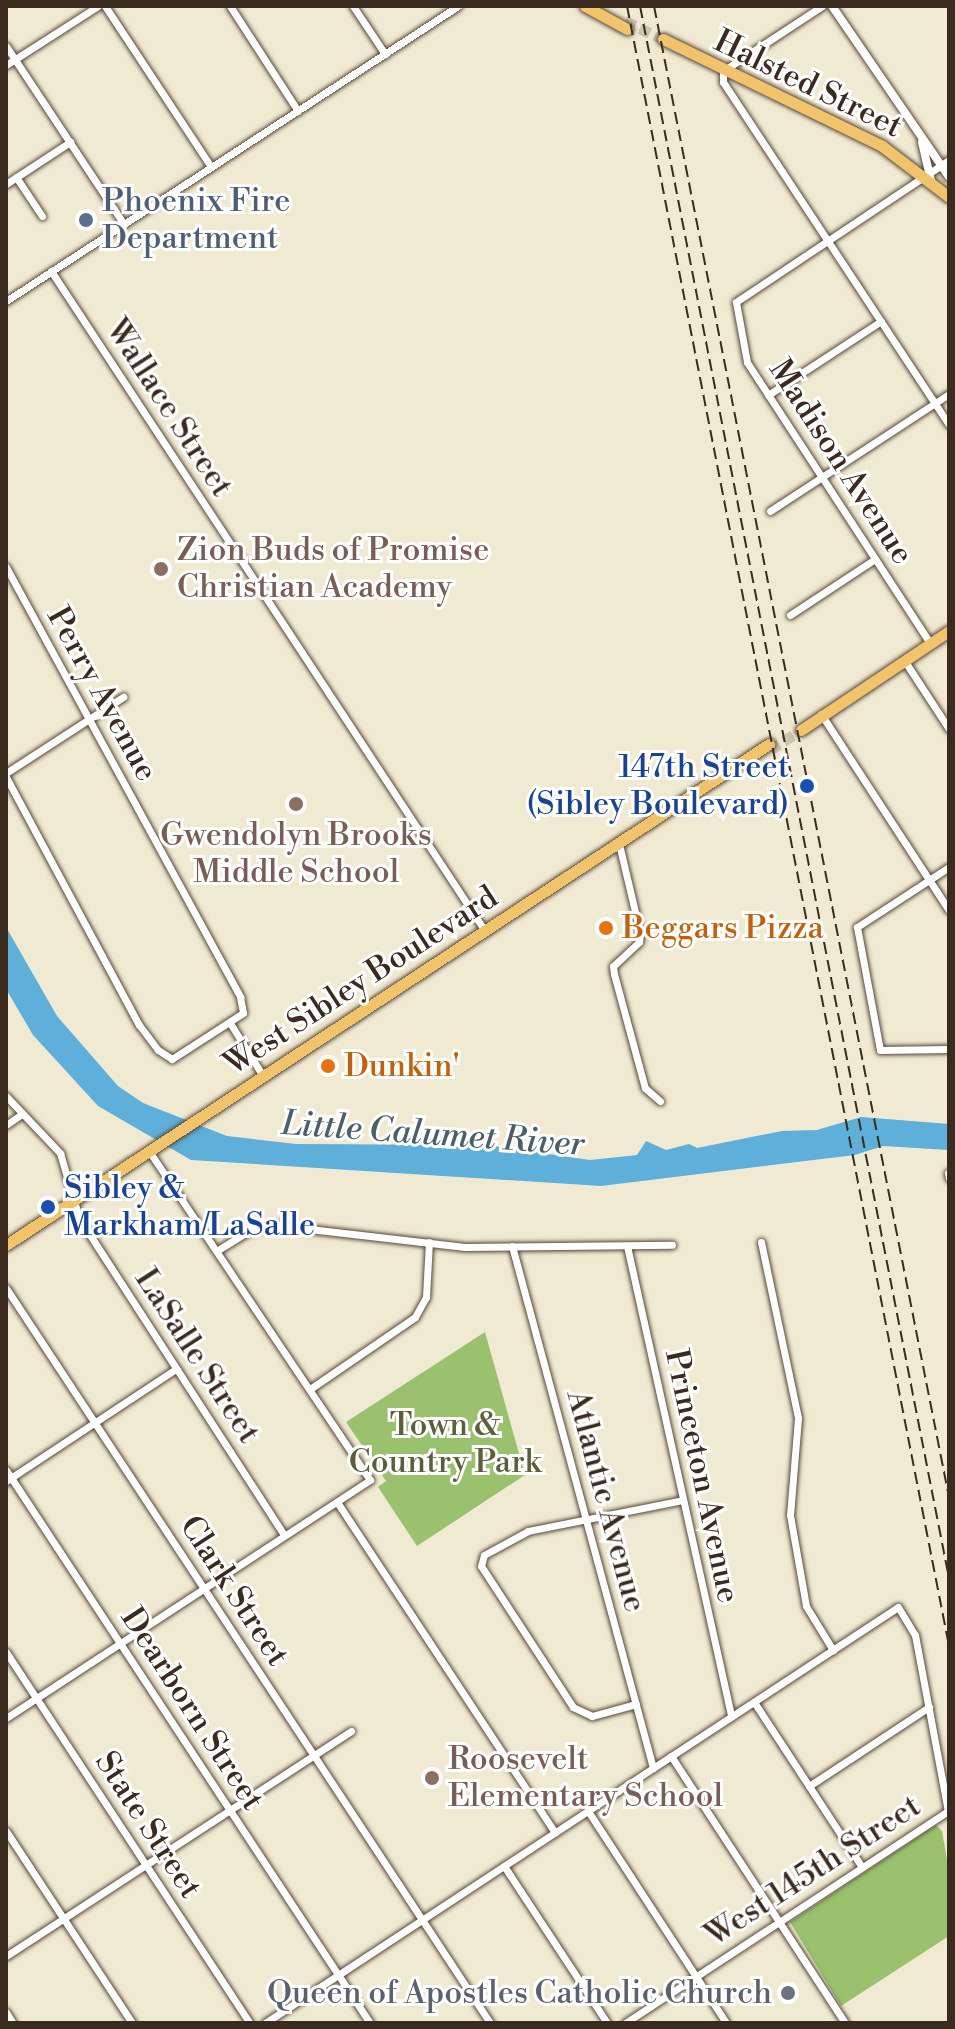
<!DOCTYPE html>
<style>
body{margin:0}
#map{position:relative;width:955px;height:2029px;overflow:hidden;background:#f1ead2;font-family:"Libre Bodoni",serif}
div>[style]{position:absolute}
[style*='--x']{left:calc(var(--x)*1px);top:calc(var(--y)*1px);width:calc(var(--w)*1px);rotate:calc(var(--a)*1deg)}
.green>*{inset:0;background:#9ac16d}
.water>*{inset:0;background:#5eafd9}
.primary-tunnel>*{height:11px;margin-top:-5.5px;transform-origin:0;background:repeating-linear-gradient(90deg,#cdc4ae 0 11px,transparent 0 16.5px)}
.roads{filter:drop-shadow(0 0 2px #564739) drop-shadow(0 0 2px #564739)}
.minor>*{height:7px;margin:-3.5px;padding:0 3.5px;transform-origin:3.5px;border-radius:3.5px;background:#fff}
.tertiary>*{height:8px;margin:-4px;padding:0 4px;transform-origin:4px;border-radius:4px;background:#fff}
.primary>*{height:11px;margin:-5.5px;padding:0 5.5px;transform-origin:5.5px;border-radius:5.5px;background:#f1c36a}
.rail>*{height:2px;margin-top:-1px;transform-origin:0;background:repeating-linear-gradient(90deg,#3b2a1e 0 12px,transparent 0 18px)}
.dots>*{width:22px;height:22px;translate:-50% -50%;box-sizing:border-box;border:4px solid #fff;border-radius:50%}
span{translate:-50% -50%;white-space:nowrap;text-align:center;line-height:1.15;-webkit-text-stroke:6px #fff;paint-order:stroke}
.street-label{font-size:32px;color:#3b2a1e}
.service-label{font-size:32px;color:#4e5e75}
.left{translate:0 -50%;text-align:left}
.education-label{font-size:32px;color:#785e54}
.transit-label{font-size:32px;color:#164399}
.right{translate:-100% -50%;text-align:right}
.food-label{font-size:32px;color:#c56008}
.park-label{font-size:32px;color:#5c5f3a}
.worship-label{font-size:32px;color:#5b616d}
.water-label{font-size:34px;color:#495f69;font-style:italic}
.frame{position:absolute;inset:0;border:8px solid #3b2a1e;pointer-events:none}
</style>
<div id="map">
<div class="green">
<i style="clip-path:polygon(485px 1332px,525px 1475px,417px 1546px,378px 1487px,386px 1481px,346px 1422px)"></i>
<i style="clip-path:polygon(936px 1825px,942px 1831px,949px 1871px,949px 1936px,841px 2006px,790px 1922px)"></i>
</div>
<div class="water">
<i style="clip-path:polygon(6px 927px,57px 1016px,118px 1086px,143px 1103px,227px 1136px,296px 1144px,488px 1145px,590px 1160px,637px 1155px,646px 1141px,666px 1150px,689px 1144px,697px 1148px,782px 1131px,817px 1130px,861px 1117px,949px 1124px,949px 1150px,883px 1146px,855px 1155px,601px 1186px,191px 1160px,98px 1106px,33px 1035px,6px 989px)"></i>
</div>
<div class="primary-tunnel">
<i style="--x:625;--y:21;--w:42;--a:25.3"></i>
<i style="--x:770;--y:750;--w:37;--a:-33"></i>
</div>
<div class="roads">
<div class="minor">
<i style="--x:105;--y:6;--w:193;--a:56.6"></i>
<i style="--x:230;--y:6;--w:125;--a:57.1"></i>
<i style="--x:353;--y:6;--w:58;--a:56.3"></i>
<i style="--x:822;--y:6;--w:118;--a:146.7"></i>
<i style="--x:723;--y:71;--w:11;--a:90"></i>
<i style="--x:723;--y:82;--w:411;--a:56.6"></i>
<i style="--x:6;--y:46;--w:214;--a:56.5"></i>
<i style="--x:6;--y:65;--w:109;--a:-32.7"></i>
<i style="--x:16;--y:177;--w:47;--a:56.3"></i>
<i style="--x:6;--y:184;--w:77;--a:-33.3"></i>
<i style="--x:51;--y:271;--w:790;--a:56.67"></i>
<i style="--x:6;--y:301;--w:540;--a:-33.13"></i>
<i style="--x:768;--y:395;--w:135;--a:-33.2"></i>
<i style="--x:770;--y:511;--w:214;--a:-33.2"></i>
<i style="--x:6;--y:567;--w:490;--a:61.4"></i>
<i style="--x:240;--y:997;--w:16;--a:79"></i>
<i style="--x:243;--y:1013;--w:85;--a:147.1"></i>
<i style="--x:172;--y:1059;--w:17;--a:-147"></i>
<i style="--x:158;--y:1050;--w:31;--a:-127"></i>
<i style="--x:139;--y:1025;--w:281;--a:-118.2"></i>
<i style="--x:790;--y:615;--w:102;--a:-33.4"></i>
<i style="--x:930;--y:643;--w:335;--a:-123.1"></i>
<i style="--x:747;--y:362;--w:61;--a:-100.4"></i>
<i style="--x:736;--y:302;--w:256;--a:-33.7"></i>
<i style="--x:904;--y:660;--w:82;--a:56.9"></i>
<i style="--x:821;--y:714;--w:234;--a:56.9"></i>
<i style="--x:6;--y:773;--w:140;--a:-33"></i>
<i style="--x:619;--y:844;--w:91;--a:76.7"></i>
<i style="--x:640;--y:933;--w:9;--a:96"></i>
<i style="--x:639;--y:942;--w:35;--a:137"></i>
<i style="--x:613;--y:966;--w:8;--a:83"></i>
<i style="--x:614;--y:974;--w:118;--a:74.8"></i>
<i style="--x:645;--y:1088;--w:20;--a:41"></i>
<i style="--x:949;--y:867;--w:110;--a:146.9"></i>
<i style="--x:857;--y:927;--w:125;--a:79.4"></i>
<i style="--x:880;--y:1050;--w:69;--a:-0.8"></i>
<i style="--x:230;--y:1023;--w:62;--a:58.1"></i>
<i style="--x:6;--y:1096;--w:79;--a:46.5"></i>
<i style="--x:60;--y:1153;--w:68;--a:73.7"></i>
<i style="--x:79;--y:1218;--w:378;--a:57.1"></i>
<i style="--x:6;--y:1125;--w:19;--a:-35"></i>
<i style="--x:948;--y:1173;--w:5;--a:79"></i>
<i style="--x:761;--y:1242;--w:180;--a:78.1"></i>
<i style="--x:798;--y:1418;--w:97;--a:94.7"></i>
<i style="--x:790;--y:1515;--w:92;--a:80"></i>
<i style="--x:806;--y:1606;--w:52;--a:58.5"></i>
<i style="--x:512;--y:1246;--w:541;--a:74.88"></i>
<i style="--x:627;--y:1246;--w:482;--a:77.5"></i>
<i style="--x:218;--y:1250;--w:36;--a:-32"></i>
<i style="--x:248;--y:1231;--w:28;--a:-13"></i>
<i style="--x:275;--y:1225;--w:191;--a:6.6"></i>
<i style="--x:465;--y:1247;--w:207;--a:-0.6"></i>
<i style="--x:6;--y:1288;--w:880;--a:56.63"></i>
<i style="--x:310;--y:1389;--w:127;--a:-34.4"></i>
<i style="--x:415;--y:1317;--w:23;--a:-61"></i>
<i style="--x:426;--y:1297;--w:55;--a:-86.9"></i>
<i style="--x:6;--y:1470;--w:662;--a:56.65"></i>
<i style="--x:6;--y:1481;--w:204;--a:-33.4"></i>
<i style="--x:337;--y:1502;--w:396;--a:56.6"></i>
<i style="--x:6;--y:1652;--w:444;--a:56.7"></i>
<i style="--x:754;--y:1702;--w:197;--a:56.8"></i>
<i style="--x:636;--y:1704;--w:46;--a:164.7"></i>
<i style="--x:592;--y:1716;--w:21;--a:-155"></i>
<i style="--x:573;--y:1707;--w:168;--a:-123.1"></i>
<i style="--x:481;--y:1566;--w:11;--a:-75"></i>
<i style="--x:484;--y:1555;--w:50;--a:-28.6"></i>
<i style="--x:528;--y:1531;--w:158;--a:-11.3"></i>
<i style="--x:6;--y:1718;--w:435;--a:-33.2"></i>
<i style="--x:370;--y:1480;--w:396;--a:-123.9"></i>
<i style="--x:671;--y:1756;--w:319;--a:56.9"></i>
<i style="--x:809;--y:1786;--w:144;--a:-33.4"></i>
<i style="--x:588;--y:1811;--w:253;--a:56.9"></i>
<i style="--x:6;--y:1831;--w:230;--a:56.7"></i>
<i style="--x:504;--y:1866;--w:188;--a:56.7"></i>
<i style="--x:6;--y:1956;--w:412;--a:-33.1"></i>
<i style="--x:6;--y:2012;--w:13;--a:58"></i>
<i style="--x:265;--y:2023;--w:757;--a:-33.31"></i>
<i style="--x:898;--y:1607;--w:33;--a:59"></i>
<i style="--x:915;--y:1635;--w:179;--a:79.4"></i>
<i style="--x:948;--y:1811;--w:386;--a:146.7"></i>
</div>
<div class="tertiary">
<i style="--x:832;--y:6;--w:207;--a:55.6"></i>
<i style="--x:922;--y:142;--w:40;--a:77"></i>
</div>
<div class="primary">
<i style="--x:585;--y:6;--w:48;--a:28.7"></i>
<i style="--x:663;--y:39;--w:244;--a:26"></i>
<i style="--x:882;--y:146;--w:84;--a:37.3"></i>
<i style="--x:801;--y:730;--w:178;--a:-33.8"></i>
<i style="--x:6;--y:1245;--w:913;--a:-33.29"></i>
</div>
</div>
<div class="rail">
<i style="--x:627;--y:6;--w:1671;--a:78.89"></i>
<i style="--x:640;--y:6;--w:1602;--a:78.88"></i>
<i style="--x:654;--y:6;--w:1520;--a:78.81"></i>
</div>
<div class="dots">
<i style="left:86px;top:220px;background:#5c6f8a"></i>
<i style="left:161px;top:569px;background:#8d6e63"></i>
<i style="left:807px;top:786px;background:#1a4fb4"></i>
<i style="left:296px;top:804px;background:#8d6e63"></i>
<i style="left:606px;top:928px;background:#e8710a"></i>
<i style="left:328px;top:1066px;background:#e8710a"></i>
<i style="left:48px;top:1207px;background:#1a4fb4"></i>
<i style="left:432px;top:1778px;background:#8d6e63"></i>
<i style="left:788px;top:1993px;background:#6b7280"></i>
</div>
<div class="street-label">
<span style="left:808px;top:84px;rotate:26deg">Halsted Street</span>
<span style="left:169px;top:408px;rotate:57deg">Wallace Street</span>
<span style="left:841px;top:462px;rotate:57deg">Madison Avenue</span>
<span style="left:102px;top:694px;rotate:61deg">Perry Avenue</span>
<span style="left:361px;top:981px;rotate:-33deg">West Sibley Boulevard</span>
<span style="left:197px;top:1356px;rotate:57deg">LaSalle Street</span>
<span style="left:702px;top:1476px;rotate:78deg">Princeton Avenue</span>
<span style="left:606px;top:1501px;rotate:75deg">Atlantic Avenue</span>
<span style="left:234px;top:1591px;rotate:57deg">Clark Street</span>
<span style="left:192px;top:1709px;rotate:57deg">Dearborn Street</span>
<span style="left:148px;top:1825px;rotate:57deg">State Street</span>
<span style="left:813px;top:1871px;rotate:-33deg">West 145th Street</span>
</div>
<div class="service-label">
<span class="left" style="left:102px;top:220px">Phoenix Fire<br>Department</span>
</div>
<div class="education-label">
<span class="left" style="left:177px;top:569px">Zion Buds of Promise<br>Christian Academy</span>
<span style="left:296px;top:854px">Gwendolyn Brooks<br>Middle School</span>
<span class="left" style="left:448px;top:1778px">Roosevelt<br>Elementary School</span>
</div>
<div class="transit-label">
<span class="right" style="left:789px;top:786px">147th Street<br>(Sibley Boulevard)</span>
<span class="left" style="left:64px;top:1207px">Sibley &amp;<br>Markham/LaSalle</span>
</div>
<div class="food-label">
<span class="left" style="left:622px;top:928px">Beggars Pizza</span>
<span class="left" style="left:344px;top:1066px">Dunkin'</span>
</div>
<div class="park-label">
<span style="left:445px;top:1444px">Town &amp;<br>Country Park</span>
</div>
<div class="worship-label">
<span class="right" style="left:772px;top:1993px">Queen of Apostles Catholic Church</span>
</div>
<div class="water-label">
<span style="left:433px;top:1135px;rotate:4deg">Little Calumet River</span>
</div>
<div class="frame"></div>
</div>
